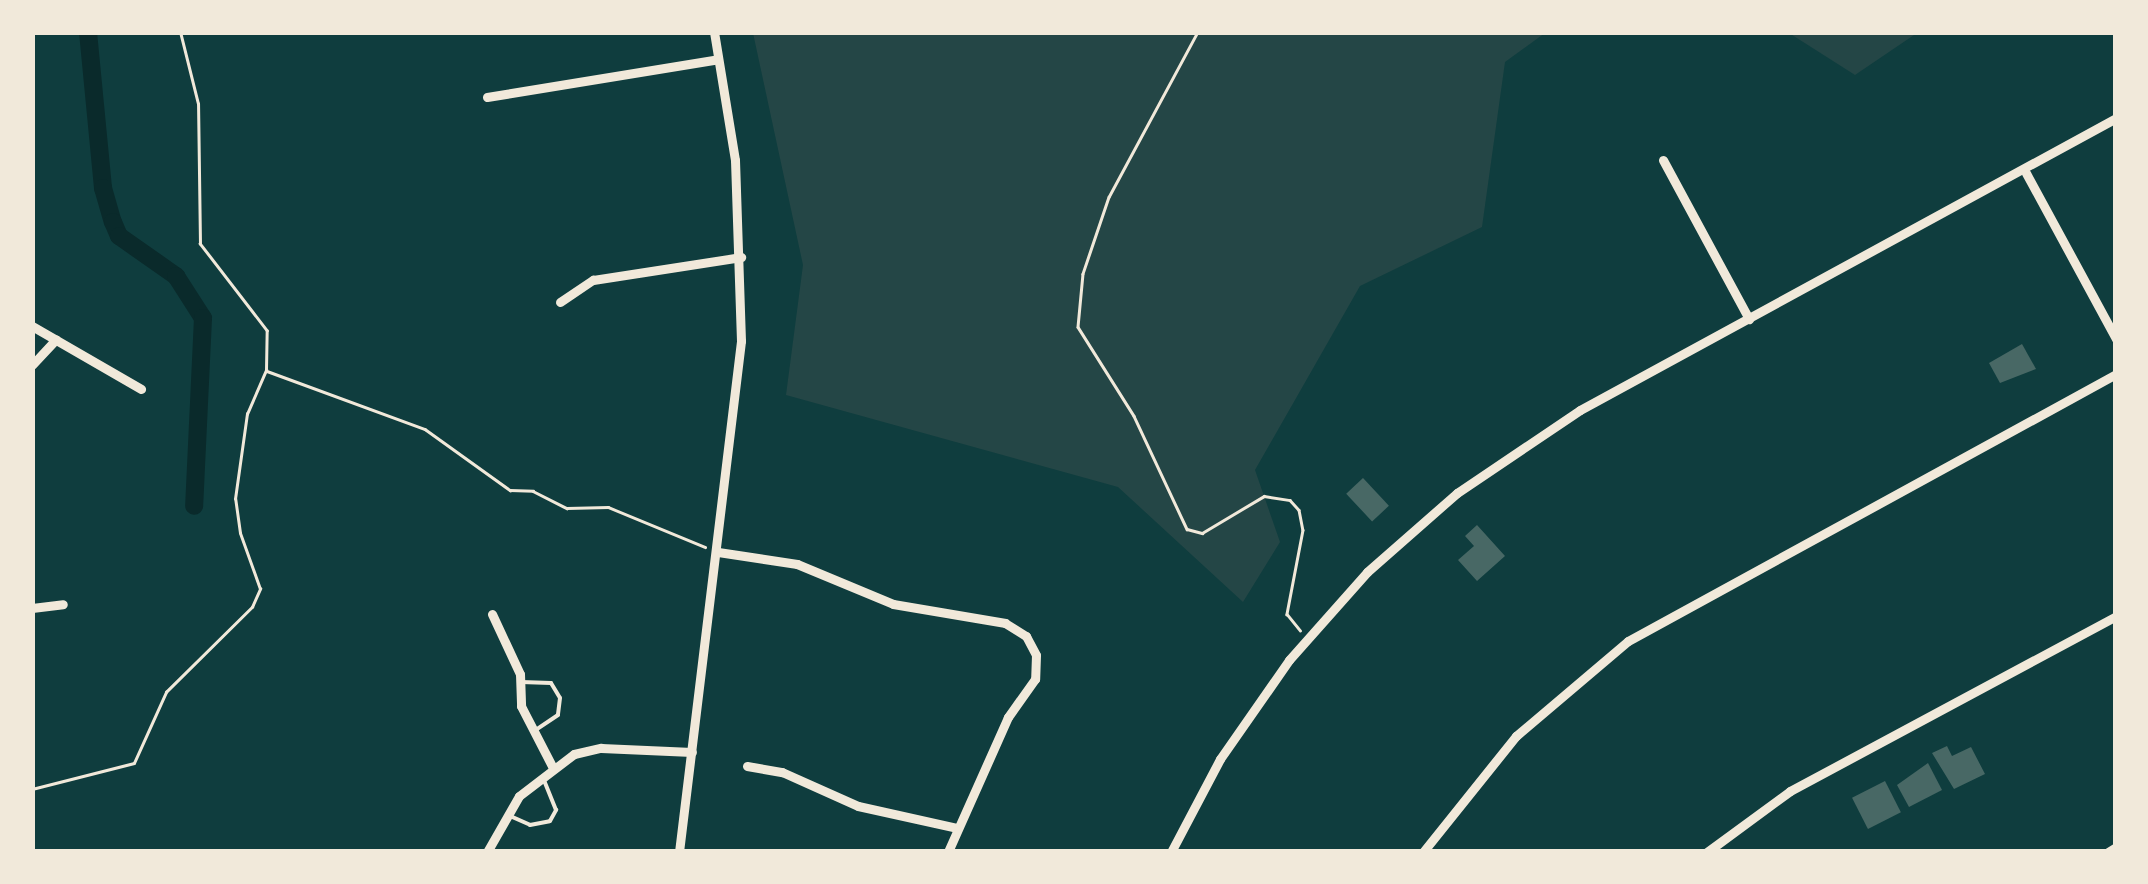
<!DOCTYPE html>
<style>
body{margin:0}
#map{position:relative;width:2148px;height:884px;overflow:hidden;background:#0f3d3e;font-family:Barlow,sans-serif}
div>[style]{position:absolute}
[style*='--x']{left:calc(var(--x)*1px);top:calc(var(--y)*1px);width:calc(var(--w)*1px);rotate:calc(var(--a)*1deg)}
.green>*{inset:0;background:#244646}
.canal>*{height:18px;margin:-9px;padding:0 9px;transform-origin:9px;border-radius:9px;background:#0a2a2b}
.building>*{inset:0;background:#486865;transform-origin:0 0}
.path>*{height:2.5px;margin:-1.25px;padding:0 1.25px;transform-origin:1.25px;border-radius:1.25px;background:#f1e9da}
.service>*{height:4px;margin:-2px;padding:0 2px;transform-origin:2px;border-radius:2px;background:#f1e9da}
.minor>*{height:9px;margin:-4.5px;padding:0 4.5px;transform-origin:4.5px;border-radius:4.5px;background:#f1e9da}
span{translate:-50% -50%;white-space:nowrap;text-align:center;line-height:1.15;-webkit-text-stroke:9px #f1e9da;paint-order:stroke}
.frame{position:absolute;inset:0;border:35px solid #f1e9da;pointer-events:none}
</style>
<div id="map">
<div class="green">
<i style="clip-path:polygon(753px 33px,1545px 33px,1505px 62px,1482px 227px,1360px 286px,1255px 470px,1280px 542px,1243px 602px,1118px 487px,786px 395px,803px 265px)"></i>
<i style="clip-path:polygon(1789px 33px,1789px 32px,1917px 33px,1855px 75px)"></i>
</div>
<div class="canal">
<i style="--x:88;--y:32;--w:157;--a:84.5"></i>
<i style="--x:103;--y:188;--w:35;--a:74"></i>
<i style="--x:113;--y:222;--w:15;--a:67"></i>
<i style="--x:119;--y:236;--w:70;--a:35.1"></i>
<i style="--x:176;--y:276;--w:50;--a:57.3"></i>
<i style="--x:203;--y:318;--w:188;--a:92.7"></i>
</div>
<div class="building">
<i style="clip-path:polygon(2022px 344px,2036px 369px,2000px 383px,1989px 363px)"></i>
<i style="left:1363px;top:478px;width:38px;height:23px;rotate:47deg"></i>
<i style="clip-path:polygon(1477px 525px,1505px 556px,1477px 581px,1458px 560px,1474px 546px,1465px 536px)"></i>
<i style="clip-path:polygon(1947px 746px,1952px 756px,1971px 747px,1985px 774px,1954px 789px,1932px 753px)"></i>
<i style="clip-path:polygon(1928px 763px,1942px 790px,1909px 807px,1897px 785px)"></i>
<i style="left:1885px;top:781px;width:35px;height:37px;rotate:63deg"></i>
</div>
<div class="path">
<i style="--x:1198;--y:32;--w:187;--a:118.3"></i>
<i style="--x:1109;--y:197;--w:81;--a:108.7"></i>
<i style="--x:1083;--y:274;--w:53;--a:95.4"></i>
<i style="--x:1078;--y:327;--w:105;--a:57.8"></i>
<i style="--x:1134;--y:416;--w:125;--a:64.9"></i>
<i style="--x:1187;--y:529;--w:16;--a:15"></i>
<i style="--x:1202;--y:533;--w:72;--a:-30.8"></i>
<i style="--x:1264;--y:496;--w:26;--a:9"></i>
<i style="--x:1290;--y:500;--w:13;--a:48"></i>
<i style="--x:1299;--y:510;--w:20;--a:79"></i>
<i style="--x:1303;--y:530;--w:86;--a:100.8"></i>
<i style="--x:1287;--y:614;--w:21;--a:51"></i>
<i style="--x:267;--y:371;--w:168;--a:20.2"></i>
<i style="--x:425;--y:429;--w:105;--a:35.7"></i>
<i style="--x:510;--y:490;--w:23;--a:2"></i>
<i style="--x:533;--y:491;--w:38;--a:27"></i>
<i style="--x:567;--y:508;--w:41;--a:-1.4"></i>
<i style="--x:608;--y:507;--w:105;--a:22.4"></i>
<i style="--x:32;--y:789;--w:105;--a:-14.3"></i>
<i style="--x:134;--y:763;--w:78;--a:-65.7"></i>
<i style="--x:166;--y:692;--w:121;--a:-44.7"></i>
<i style="--x:252;--y:607;--w:20;--a:-66"></i>
<i style="--x:260;--y:589;--w:59;--a:-109.7"></i>
<i style="--x:240;--y:533;--w:34;--a:-98"></i>
<i style="--x:235;--y:499;--w:86;--a:-82"></i>
<i style="--x:247;--y:414;--w:48;--a:-66.6"></i>
<i style="--x:266;--y:370;--w:39;--a:-89"></i>
<i style="--x:267;--y:331;--w:110;--a:-127.6"></i>
<i style="--x:200;--y:244;--w:140;--a:-90.8"></i>
<i style="--x:198;--y:104;--w:74;--a:-104"></i>
</div>
<div class="service">
<i style="--x:521;--y:682;--w:30;--a:2"></i>
<i style="--x:551;--y:683;--w:17;--a:59"></i>
<i style="--x:560;--y:698;--w:17;--a:97"></i>
<i style="--x:558;--y:715;--w:29;--a:146"></i>
<i style="--x:508;--y:815;--w:24;--a:24"></i>
<i style="--x:530;--y:825;--w:20;--a:-11"></i>
<i style="--x:550;--y:821;--w:13;--a:-61"></i>
<i style="--x:556;--y:810;--w:31;--a:-112"></i>
</div>
<div class="minor">
<i style="--x:487;--y:97;--w:234;--a:-9.3"></i>
<i style="--x:1663;--y:160;--w:181;--a:61.6"></i>
<i style="--x:2026;--y:173;--w:189;--a:61.5"></i>
<i style="--x:560;--y:302;--w:40;--a:-34"></i>
<i style="--x:593;--y:280;--w:150;--a:-8.8"></i>
<i style="--x:32;--y:326;--w:126;--a:30"></i>
<i style="--x:32;--y:365;--w:35;--a:-47"></i>
<i style="--x:718;--y:552;--w:80;--a:8.6"></i>
<i style="--x:797;--y:564;--w:104;--a:22.6"></i>
<i style="--x:893;--y:604;--w:114;--a:9.6"></i>
<i style="--x:1005;--y:623;--w:25;--a:32"></i>
<i style="--x:1026;--y:636;--w:21;--a:62"></i>
<i style="--x:1036;--y:655;--w:24;--a:92"></i>
<i style="--x:1035;--y:679;--w:47;--a:125.4"></i>
<i style="--x:1008;--y:717;--w:148;--a:114"></i>
<i style="--x:32;--y:608;--w:31;--a:-7"></i>
<i style="--x:492;--y:614;--w:66;--a:65"></i>
<i style="--x:520;--y:674;--w:32;--a:88"></i>
<i style="--x:521;--y:706;--w:68;--a:62.7"></i>
<i style="--x:747;--y:766;--w:36;--a:10"></i>
<i style="--x:782;--y:772;--w:83;--a:24.1"></i>
<i style="--x:858;--y:806;--w:101;--a:12.5"></i>
<i style="--x:487;--y:852;--w:64;--a:-60.3"></i>
<i style="--x:519;--y:796;--w:69;--a:-37.4"></i>
<i style="--x:574;--y:754;--w:28;--a:-13"></i>
<i style="--x:601;--y:748;--w:91;--a:2.5"></i>
<i style="--x:679;--y:852;--w:515;--a:-83.08"></i>
<i style="--x:741;--y:341;--w:181;--a:-91.9"></i>
<i style="--x:735;--y:160;--w:130;--a:-99.3"></i>
<i style="--x:1171;--y:852;--w:105;--a:-62.2"></i>
<i style="--x:1220;--y:759;--w:121;--a:-55.1"></i>
<i style="--x:1289;--y:660;--w:118;--a:-48.4"></i>
<i style="--x:1367;--y:572;--w:120;--a:-41.3"></i>
<i style="--x:1457;--y:493;--w:148;--a:-34"></i>
<i style="--x:1580;--y:410;--w:610;--a:-28.58"></i>
<i style="--x:1423;--y:852;--w:149;--a:-51.3"></i>
<i style="--x:1516;--y:736;--w:147;--a:-40.3"></i>
<i style="--x:1628;--y:641;--w:556;--a:-28.68"></i>
<i style="--x:1707;--y:852;--w:103;--a:-36.3"></i>
<i style="--x:1790;--y:791;--w:370;--a:-28.2"></i>
<i style="--x:2108;--y:852;--w:9;--a:-32"></i>
</div>
<div class="frame"></div>
</div>
